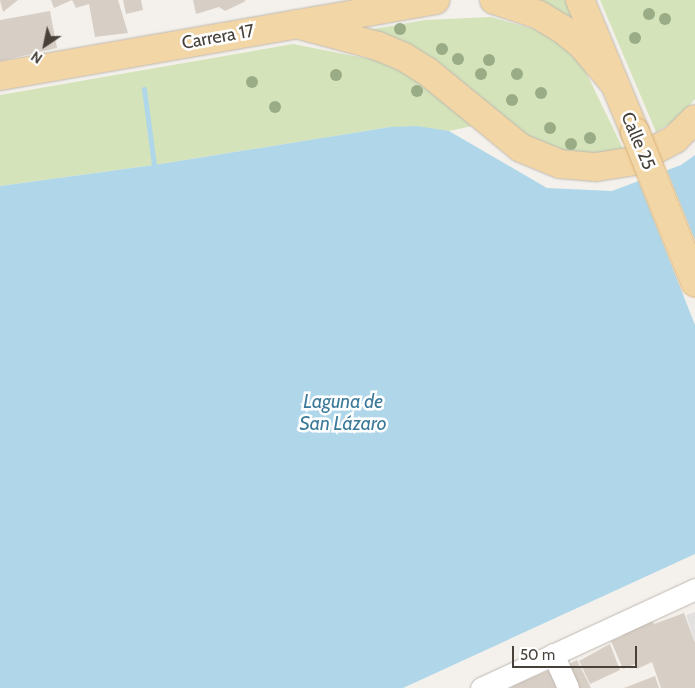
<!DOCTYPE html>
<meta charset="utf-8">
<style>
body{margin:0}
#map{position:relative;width:695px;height:688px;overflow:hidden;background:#f4f1ec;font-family:Cabin,sans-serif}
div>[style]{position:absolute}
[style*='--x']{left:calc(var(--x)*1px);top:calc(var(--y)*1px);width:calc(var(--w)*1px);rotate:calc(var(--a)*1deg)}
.green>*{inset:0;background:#d4e3b9}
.parking>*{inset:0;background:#e3e1df}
.water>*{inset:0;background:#b0d7e9}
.pier>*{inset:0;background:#f4f1ec}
.stream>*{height:5px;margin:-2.5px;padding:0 2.5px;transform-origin:2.5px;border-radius:2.5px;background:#b0d7e9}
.building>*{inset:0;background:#d7cec5}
.roads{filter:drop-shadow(0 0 1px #bfb7af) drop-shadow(0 0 1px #bfb7af)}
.minor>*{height:21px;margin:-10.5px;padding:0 10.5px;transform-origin:10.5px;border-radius:10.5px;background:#fff}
.major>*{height:28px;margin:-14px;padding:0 14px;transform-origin:14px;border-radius:14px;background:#f3d6a5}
.bridges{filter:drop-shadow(0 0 1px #d7b177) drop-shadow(0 0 1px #d7b177)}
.major-bridge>*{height:28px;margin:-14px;padding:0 14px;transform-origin:14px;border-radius:14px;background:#f3d6a5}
.trees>*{width:12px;height:12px;margin:-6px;border-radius:50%;background:#9aac86}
span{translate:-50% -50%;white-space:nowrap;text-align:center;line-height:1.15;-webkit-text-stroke:5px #fff;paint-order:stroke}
.street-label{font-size:18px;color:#47413a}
.water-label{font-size:19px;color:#3a7999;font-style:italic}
.north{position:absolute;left:20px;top:20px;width:50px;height:50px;-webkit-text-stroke:4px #fff;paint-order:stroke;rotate:214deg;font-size:14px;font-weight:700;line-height:20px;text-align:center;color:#47413a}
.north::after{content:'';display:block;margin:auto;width:18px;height:22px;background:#47413a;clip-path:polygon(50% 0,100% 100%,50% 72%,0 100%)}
.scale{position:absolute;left:512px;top:646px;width:125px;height:22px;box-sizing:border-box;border:2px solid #47413a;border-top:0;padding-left:6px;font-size:15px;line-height:18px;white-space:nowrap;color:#47413a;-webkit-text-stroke:4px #fff;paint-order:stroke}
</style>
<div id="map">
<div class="green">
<i style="clip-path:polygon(531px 0,567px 0,578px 27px)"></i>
<i style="clip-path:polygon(600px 0,695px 0,695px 99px,676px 120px,656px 132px)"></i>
<i style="clip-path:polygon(491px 17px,534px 29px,562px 44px,583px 66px,626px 155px,586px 160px,542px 147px,357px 32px,425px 20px)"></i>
<i style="clip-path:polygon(293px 44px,405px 66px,477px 125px,449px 131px,390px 127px,154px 165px,0 186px,0 95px)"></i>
</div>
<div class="parking">
<i style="clip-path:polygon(695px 612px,695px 642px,686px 615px)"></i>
</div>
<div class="water">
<i style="clip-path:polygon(417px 126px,449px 131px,547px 188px,612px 191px,681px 165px,695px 155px,695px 554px,403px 688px,0 688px,0 186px,154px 165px,390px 127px)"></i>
</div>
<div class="pier">
<i style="clip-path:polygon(666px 168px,695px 240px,695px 325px,638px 180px)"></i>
</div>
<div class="stream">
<i style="--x:144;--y:89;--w:77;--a:82.5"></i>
</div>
<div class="building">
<i style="clip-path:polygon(0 0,18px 0,3px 12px)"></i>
<i style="clip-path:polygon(51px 0,118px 0,128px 33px,95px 37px,89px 4px,76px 8px,72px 0,54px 8px)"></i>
<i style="clip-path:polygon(123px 0,141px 0,143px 10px,126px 14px)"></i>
<i style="clip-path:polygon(193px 0,244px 0,246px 1px,225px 11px,219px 7px,196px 14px)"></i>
<i style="clip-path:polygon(50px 11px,57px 48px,0 61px,0 20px)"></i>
<i style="clip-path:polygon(684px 613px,695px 643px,695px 688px,661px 688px,652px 662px,637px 669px,635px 664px,623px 669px,611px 641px,623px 636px,621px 633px,652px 621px,654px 624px)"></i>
<i style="clip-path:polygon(610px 644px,620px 670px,590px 684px,579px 661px)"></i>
<i style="clip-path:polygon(577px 660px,591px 688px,572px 688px,562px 668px)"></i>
<i style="clip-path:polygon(550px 670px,558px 688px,510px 688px,517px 684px)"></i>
<i style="clip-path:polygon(655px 676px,659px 688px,624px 688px)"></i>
</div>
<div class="roads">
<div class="minor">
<i style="--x:553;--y:654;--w:37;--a:66"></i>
<i style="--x:481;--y:688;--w:236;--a:-24.8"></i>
</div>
<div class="major">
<i style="--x:494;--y:0;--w:47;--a:18.4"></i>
<i style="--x:539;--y:15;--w:26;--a:31"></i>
<i style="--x:561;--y:28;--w:26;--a:39"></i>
<i style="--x:581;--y:44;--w:50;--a:49.9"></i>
<i style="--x:580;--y:0;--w:143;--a:67.4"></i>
<i style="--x:296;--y:24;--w:85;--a:15"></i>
<i style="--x:378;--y:46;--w:28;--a:23"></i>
<i style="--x:404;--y:57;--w:28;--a:32"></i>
<i style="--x:428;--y:72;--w:120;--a:39.3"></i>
<i style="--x:521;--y:148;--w:42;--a:22.3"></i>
<i style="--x:560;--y:164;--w:36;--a:5"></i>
<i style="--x:596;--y:167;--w:38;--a:-9"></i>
<i style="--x:634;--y:161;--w:47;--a:-28.2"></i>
<i style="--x:675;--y:139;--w:28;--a:-45"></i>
<i style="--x:0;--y:76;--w:442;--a:-9.9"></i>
</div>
</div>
<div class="bridges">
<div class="major-bridge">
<i style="--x:635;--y:132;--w:162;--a:68.2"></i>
</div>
</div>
<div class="trees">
<i style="left:649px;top:14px"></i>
<i style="left:665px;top:19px"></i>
<i style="left:400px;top:29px"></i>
<i style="left:635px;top:38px"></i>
<i style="left:442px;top:49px"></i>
<i style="left:458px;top:59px"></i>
<i style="left:489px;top:60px"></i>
<i style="left:481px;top:74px"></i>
<i style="left:517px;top:74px"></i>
<i style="left:336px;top:75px"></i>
<i style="left:252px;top:82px"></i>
<i style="left:417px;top:91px"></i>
<i style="left:541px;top:93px"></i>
<i style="left:512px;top:100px"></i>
<i style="left:275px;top:107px"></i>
<i style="left:550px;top:128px"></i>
<i style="left:590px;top:138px"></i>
<i style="left:571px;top:144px"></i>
</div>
<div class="street-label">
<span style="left:218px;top:37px;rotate:-10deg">Carrera 17</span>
<span style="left:638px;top:141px;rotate:67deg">Calle 25</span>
</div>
<div class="water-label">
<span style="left:343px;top:413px">Laguna de<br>San Lázaro</span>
</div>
<div class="north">N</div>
<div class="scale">50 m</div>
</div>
